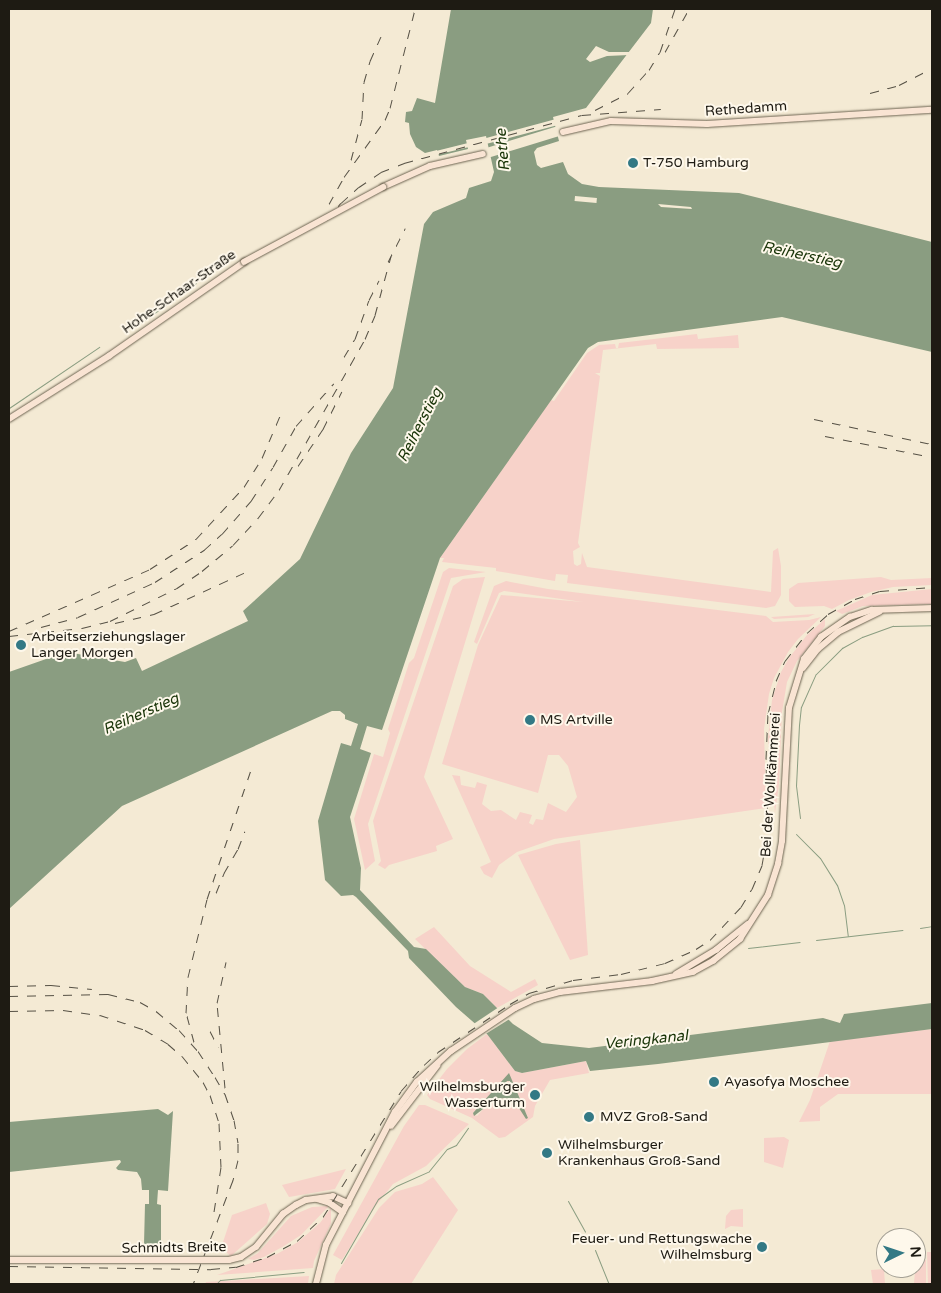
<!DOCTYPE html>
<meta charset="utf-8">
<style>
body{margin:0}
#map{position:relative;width:941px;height:1293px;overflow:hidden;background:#f4ead4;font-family:"Varela Round",sans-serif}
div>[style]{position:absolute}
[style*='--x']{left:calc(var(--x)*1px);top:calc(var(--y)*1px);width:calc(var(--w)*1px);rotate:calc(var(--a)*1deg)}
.green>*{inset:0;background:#f7d2c9;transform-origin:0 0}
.water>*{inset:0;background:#8a9d81}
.pier>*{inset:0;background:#f4ead4;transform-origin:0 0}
.stream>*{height:1px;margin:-0.5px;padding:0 0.5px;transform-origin:0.5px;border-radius:0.5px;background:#8a9d81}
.roads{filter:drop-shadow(0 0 1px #6d6451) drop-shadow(0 0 1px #6d6451)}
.secondary>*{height:5.5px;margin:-2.75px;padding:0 2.75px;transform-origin:2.75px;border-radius:2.75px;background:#f9e4d3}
.rail>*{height:1px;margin-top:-0.5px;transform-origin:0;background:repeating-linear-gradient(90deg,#555044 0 9px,transparent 0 18px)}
.bridges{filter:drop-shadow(0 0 1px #6d6451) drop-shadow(0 0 1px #6d6451)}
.secondary-bridge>*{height:5.5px;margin:-2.75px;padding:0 2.75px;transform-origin:2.75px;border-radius:2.75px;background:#f9e4d3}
.dots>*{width:14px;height:14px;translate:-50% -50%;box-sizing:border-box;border:2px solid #fef8eb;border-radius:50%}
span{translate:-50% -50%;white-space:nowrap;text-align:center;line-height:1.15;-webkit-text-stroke:4px #fef8eb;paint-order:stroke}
.street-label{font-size:14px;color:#1e1b13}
.poi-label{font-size:14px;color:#1e1b13}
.left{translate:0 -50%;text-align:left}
.right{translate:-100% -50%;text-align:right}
.water-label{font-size:15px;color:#193408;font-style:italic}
.frame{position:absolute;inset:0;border:10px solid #1e1b13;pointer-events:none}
.north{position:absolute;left:876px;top:1228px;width:50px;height:50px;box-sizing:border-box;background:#fef8eb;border:1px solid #a4a095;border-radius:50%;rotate:86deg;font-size:14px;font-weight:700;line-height:20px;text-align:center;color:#1e1b13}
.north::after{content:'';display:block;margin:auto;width:18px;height:22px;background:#337985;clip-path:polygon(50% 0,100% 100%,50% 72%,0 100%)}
</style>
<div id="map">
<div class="green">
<i style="clip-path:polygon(697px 334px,698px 339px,738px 335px,739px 348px,657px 349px,656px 344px,603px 350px,600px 373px,595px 373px,600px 376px,578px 543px,580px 547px,573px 551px,574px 564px,577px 566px,581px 564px,582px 553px,587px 567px,771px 592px,773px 551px,778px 548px,781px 566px,781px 595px,775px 606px,766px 608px,567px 583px,568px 575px,556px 574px,555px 581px,496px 571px,496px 568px,442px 562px,444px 558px,440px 558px,551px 400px,554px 401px,587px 353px,599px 345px,615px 344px,616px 348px,618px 348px,619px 343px)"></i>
<i style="clip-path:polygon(449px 568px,486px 572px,451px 578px,368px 824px,375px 861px,365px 870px,354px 819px,374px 754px,383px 757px,390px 733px,388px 729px,409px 663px,414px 658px,443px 572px)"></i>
<i style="clip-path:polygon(485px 577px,424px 777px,453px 839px,436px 846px,437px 851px,389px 865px,385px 869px,378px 865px,381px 861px,373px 821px,453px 586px,463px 579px)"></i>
<i style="clip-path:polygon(881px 577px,891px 580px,932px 578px,932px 585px,893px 587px,871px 592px,849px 600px,832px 609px,824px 606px,795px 607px,789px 601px,789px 589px,798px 583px)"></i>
<i style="clip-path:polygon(506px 581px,548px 589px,766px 616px,773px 622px,809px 620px,821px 617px,798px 639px,788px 652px,774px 678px,769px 694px,764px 729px,766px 808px,554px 839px,517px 852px,499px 865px,492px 878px,484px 874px,480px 867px,491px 862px,452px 775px,460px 776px,461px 785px,475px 788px,477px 782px,487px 785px,482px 804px,491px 811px,501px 810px,516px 820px,520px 812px,532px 815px,529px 823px,533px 825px,536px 819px,543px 820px,548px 803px,566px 812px,577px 797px,568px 766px,559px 755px,548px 755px,538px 793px,442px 764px,478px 645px,501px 595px,583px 602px,504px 591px,499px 593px,477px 644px,474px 642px,494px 586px)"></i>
<i style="clip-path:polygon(932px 589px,932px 604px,863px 606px,842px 614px,836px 611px,872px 595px)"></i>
<i style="clip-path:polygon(815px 614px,808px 617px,774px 619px,771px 617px)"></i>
<i style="clip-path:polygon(825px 619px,825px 626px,797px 661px,787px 682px,782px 712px,779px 784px,775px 813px,768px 738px,772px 700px,781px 672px,789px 658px,807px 635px)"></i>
<i style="clip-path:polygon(580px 840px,588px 955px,570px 960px,518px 855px,556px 844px)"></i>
<i style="clip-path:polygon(434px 927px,470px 966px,511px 992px,535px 979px,538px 985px,497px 1008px,483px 994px,465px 987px,415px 939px)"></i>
<i style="clip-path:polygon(932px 1029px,932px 1094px,838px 1094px,820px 1107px,820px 1121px,799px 1122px,810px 1100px,830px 1041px)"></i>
<i style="clip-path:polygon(evenodd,487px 1034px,515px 1071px,522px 1073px,586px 1061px,589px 1073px,550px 1080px,535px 1106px,533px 1117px,505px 1137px,499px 1138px,472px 1118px,430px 1099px,427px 1095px,447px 1069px,467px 1049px,487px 1034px,509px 1074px,528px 1118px,515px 1102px,505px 1098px,489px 1103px,477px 1116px,473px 1113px,509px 1074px)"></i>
<i style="clip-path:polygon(508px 1080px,513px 1091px,511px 1094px,503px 1091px,503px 1087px)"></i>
<i style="clip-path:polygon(419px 1105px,425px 1105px,469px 1124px,426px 1166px,393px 1184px,375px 1207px,342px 1260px,333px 1255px,404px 1126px)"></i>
<i style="clip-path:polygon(784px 1137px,789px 1140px,783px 1168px,764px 1162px,764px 1138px)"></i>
<i style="clip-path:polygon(346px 1169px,335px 1189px,289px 1197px,282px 1185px)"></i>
<i style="clip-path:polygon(433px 1177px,458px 1210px,411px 1284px,334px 1284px,336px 1275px,379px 1208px,395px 1192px,422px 1184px)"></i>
<i style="clip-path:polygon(266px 1203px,270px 1214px,267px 1224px,231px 1256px,221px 1248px,232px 1215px)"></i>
<i style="clip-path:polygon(329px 1206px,301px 1235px,284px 1246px,264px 1257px,254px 1260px,248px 1259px,258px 1253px,291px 1216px,312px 1207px)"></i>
<i style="clip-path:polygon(331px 1208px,331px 1223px,314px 1261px,313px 1268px,217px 1275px,277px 1254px,298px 1242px,320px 1223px)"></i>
<i style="clip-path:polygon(743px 1209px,743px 1227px,731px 1226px,725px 1229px,726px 1216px,731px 1210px)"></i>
<i style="left:708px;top:1238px;width:4px;height:55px;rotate:90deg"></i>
<i style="clip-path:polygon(927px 1252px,932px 1252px,932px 1284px,928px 1284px)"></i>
<i style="clip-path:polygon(916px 1260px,926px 1260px,926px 1283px,914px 1283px)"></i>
<i style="clip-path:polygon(884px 1269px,885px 1284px,873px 1284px,871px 1270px)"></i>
<i style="clip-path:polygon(309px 1276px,308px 1284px,205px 1284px,206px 1282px)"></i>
</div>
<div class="water">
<i style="clip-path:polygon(451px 9px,653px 9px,651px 23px,586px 108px,553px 117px,559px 141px,537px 148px,534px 152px,537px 165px,541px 168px,563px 162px,568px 174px,582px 184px,599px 187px,739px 193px,932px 242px,932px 352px,782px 317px,598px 342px,588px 348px,440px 558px,382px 730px,367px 726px,360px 749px,371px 753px,350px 817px,361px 868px,360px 890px,414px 947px,426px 949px,465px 987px,483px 994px,513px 1024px,542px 1043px,589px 1048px,823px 1018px,840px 1023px,844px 1014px,932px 1003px,932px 1029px,658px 1064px,590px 1071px,586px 1061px,522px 1073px,515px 1071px,487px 1034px,456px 1007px,409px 958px,408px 951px,356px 897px,353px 895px,341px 896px,325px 880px,318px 821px,341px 743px,351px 746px,358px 724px,345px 719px,345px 715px,340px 711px,332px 711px,122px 806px,9px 909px,9px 672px,66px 652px,125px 662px,136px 658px,142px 671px,248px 621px,243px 611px,300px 559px,351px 453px,393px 388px,424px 224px,433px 212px,466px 198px,469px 188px,491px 181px,494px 172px,486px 136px,466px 140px,468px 149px,439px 156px,437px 150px,425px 153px,416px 147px,410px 134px,409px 123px,405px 122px,406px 112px,412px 111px,417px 98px,435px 103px)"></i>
<i style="clip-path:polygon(evenodd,509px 1073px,528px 1118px,526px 1119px,515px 1102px,505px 1098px,496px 1099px,474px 1116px,473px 1113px,509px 1073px,507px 1081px,510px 1081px,512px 1093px,503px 1092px,503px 1087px,507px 1081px)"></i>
<i style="clip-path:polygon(158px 1109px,168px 1115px,173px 1111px,168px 1191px,158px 1190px,157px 1204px,161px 1205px,161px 1245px,144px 1244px,145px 1204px,149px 1204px,149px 1190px,142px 1190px,141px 1179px,137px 1172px,118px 1170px,116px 1168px,121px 1162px,120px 1160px,9px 1172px,9px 1122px)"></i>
</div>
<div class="pier">
<i style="clip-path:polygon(596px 46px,609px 52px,632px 52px,629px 55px,607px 56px,590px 62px,586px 59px)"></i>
<i style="clip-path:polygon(556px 119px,558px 125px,486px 144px,485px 139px,479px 140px)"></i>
<i style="left:558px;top:126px;width:10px;height:75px;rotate:73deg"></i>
<i style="left:468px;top:143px;width:4px;height:33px;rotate:76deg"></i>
<i style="left:575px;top:196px;width:22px;height:5px;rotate:5deg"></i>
<i style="clip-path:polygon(658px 204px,691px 207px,692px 209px,661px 207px)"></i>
<i style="clip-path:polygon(499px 1007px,511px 1018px,484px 1035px,472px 1025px)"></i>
</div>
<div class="stream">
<i style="--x:139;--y:324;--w:70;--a:-35.7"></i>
<i style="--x:9;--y:408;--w:109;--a:-34.1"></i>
<i style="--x:800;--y:818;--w:32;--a:-97"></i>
<i style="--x:796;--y:786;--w:61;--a:-87.2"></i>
<i style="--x:799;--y:725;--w:18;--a:-84"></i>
<i style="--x:801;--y:707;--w:36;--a:-66"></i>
<i style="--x:816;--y:674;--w:37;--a:-45"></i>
<i style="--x:842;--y:648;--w:23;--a:-29"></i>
<i style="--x:862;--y:637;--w:33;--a:-20"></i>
<i style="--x:893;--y:626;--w:39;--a:-1"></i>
<i style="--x:796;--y:834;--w:34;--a:45"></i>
<i style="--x:820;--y:858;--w:32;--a:58"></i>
<i style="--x:837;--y:885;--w:21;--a:71"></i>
<i style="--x:844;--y:905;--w:31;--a:83"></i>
<i style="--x:920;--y:928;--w:12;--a:-9"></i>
<i style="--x:816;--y:940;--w:87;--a:-6.6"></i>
<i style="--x:748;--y:948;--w:52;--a:-6.6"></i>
<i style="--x:568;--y:1201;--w:35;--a:61"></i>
<i style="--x:595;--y:1250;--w:37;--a:68"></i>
<i style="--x:341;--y:1263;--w:74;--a:-60"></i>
<i style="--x:378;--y:1199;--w:22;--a:-36"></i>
<i style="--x:396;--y:1186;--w:36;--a:-24"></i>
<i style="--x:429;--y:1171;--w:28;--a:-51"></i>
<i style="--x:447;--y:1149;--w:10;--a:-24"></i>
<i style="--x:456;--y:1145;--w:21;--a:-55"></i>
<i style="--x:216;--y:1284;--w:6;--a:-45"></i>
<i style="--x:220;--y:1280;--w:84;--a:-5.4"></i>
</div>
<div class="roads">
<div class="secondary">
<i style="--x:563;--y:132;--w:49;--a:-12.9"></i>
<i style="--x:611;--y:121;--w:96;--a:1.8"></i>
<i style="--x:707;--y:124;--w:225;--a:-3.6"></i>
<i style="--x:383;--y:187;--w:51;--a:-24.1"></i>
<i style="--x:430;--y:166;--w:54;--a:-12.8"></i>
<i style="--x:9;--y:419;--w:118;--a:-32.2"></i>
<i style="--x:109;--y:356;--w:165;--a:-34.8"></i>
<i style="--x:803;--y:668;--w:24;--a:-52"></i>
<i style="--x:818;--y:649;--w:26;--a:-40"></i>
<i style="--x:838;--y:632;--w:46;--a:-26"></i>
<i style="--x:676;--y:974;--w:47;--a:-31"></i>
<i style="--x:716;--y:950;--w:41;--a:-39.1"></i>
<i style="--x:391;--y:1126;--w:76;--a:-52.5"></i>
<i style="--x:317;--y:1199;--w:14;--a:17"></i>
<i style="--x:330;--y:1203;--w:16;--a:35"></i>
<i style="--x:9;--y:1260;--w:220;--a:0"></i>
<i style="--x:229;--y:1260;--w:12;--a:-14"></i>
<i style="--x:241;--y:1257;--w:18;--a:-34"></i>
<i style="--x:256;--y:1247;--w:43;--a:-50.7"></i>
<i style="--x:283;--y:1214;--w:16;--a:-35"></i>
<i style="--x:296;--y:1205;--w:11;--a:-27"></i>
<i style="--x:306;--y:1200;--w:27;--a:-8"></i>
<i style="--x:333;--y:1196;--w:17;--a:25"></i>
<i style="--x:316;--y:1284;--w:40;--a:-75.6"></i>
<i style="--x:326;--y:1245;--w:150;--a:-62.6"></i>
<i style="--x:395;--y:1112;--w:37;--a:-54"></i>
<i style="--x:417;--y:1082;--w:46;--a:-42.4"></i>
<i style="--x:451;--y:1051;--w:77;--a:-33.9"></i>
<i style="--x:515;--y:1008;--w:21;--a:-25"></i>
<i style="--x:534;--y:999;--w:27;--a:-15"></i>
<i style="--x:560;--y:992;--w:93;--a:-6.8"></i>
<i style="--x:652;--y:981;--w:42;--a:-12.4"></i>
<i style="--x:693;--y:972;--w:23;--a:-29"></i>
<i style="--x:713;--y:961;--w:35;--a:-39"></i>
<i style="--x:740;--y:939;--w:52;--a:-57.5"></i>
<i style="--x:768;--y:895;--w:33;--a:-72"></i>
<i style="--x:778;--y:864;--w:23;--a:-80"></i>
<i style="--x:782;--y:841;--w:133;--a:-87"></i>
<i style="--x:789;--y:708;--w:51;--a:-73"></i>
<i style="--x:804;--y:659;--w:28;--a:-52"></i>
<i style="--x:821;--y:637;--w:35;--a:-35"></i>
<i style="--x:850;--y:617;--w:23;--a:-18"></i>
<i style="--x:872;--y:610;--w:60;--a:-1.9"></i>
</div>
</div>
<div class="rail">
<i style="--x:665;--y:52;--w:49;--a:-60.8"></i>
<i style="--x:870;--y:93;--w:30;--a:-15"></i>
<i style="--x:899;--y:85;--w:37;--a:-27"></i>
<i style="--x:595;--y:110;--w:37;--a:-27"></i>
<i style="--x:628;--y:93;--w:31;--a:-48"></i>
<i style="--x:649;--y:70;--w:21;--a:-59"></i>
<i style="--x:660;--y:52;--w:46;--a:-70.8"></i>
<i style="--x:351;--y:160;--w:42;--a:-75"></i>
<i style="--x:362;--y:119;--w:37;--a:-87"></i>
<i style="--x:364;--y:82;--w:22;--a:-74"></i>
<i style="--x:370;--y:61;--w:27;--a:-66"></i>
<i style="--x:329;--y:204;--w:31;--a:-61"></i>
<i style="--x:344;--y:177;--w:70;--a:-54.3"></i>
<i style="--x:385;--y:120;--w:13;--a:-67"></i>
<i style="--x:390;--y:108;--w:102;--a:-75.8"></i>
<i style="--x:327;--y:220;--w:22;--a:-51"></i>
<i style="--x:341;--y:203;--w:24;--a:-42"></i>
<i style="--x:359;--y:187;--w:27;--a:-34"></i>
<i style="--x:381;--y:172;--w:25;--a:-21"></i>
<i style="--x:404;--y:163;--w:184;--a:-15.1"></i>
<i style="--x:582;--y:115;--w:79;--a:-4.3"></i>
<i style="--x:388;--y:262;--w:38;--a:-63"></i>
<i style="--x:344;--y:357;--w:21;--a:-59"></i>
<i style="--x:355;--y:339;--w:41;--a:-70.3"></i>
<i style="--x:369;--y:300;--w:22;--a:-63"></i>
<i style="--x:814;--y:419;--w:121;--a:12"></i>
<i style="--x:825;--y:436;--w:109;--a:11.1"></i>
<i style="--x:298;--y:466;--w:45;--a:-56"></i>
<i style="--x:323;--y:429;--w:42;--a:-63.4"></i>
<i style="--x:115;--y:623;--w:40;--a:-13"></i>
<i style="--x:154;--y:614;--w:106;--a:-24.6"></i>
<i style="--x:41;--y:627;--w:38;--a:-15"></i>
<i style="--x:78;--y:617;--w:85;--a:-24.4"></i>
<i style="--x:155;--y:582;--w:59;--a:-33.1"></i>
<i style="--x:204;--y:550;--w:24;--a:-42"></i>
<i style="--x:222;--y:534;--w:44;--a:-48.7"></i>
<i style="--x:251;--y:501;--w:40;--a:-57.1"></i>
<i style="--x:273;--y:467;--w:47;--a:-60.7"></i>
<i style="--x:296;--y:426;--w:57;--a:-48.5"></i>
<i style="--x:9;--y:631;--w:154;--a:-23.7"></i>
<i style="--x:150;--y:569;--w:55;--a:-33.1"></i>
<i style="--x:196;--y:539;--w:71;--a:-47.3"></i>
<i style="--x:244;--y:487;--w:34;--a:-58"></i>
<i style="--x:262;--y:458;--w:51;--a:-66.9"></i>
<i style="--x:9;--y:636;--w:73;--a:-6.3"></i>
<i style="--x:82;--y:628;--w:29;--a:-14"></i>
<i style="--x:110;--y:621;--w:75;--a:-26.2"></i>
<i style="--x:177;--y:588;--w:30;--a:-34"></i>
<i style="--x:202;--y:571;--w:40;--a:-40"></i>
<i style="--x:233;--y:545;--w:37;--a:-47"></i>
<i style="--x:258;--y:518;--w:35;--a:-53"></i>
<i style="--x:279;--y:490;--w:174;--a:-60.3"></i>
<i style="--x:365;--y:339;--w:26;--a:-67"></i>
<i style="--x:375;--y:315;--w:61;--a:-74.8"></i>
<i style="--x:216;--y:893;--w:22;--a:-68"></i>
<i style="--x:224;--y:873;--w:28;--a:-60"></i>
<i style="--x:238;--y:849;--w:19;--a:-69"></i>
<i style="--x:9;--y:986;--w:42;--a:-1.4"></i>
<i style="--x:51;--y:985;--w:41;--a:5.6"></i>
<i style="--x:9;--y:996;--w:99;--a:-1.2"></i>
<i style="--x:108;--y:994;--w:33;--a:14"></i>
<i style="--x:140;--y:1002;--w:18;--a:29"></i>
<i style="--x:156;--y:1011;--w:30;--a:40"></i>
<i style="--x:179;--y:1030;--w:28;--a:48"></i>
<i style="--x:198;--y:1051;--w:31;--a:57"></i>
<i style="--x:215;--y:1077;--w:20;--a:60"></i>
<i style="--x:225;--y:1094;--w:28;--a:71"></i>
<i style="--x:234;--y:1120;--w:23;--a:80"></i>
<i style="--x:238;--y:1143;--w:17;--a:90"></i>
<i style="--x:238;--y:1160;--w:21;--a:104"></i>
<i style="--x:233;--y:1180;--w:111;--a:111"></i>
<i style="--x:9;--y:1011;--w:54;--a:-1.1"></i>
<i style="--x:63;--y:1010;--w:37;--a:8"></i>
<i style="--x:100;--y:1015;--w:47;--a:18.4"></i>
<i style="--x:145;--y:1030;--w:27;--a:31"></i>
<i style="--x:168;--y:1044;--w:18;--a:41"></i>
<i style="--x:182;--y:1056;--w:33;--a:51"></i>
<i style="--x:203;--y:1082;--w:15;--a:62"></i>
<i style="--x:210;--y:1095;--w:29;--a:72"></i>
<i style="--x:219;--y:1123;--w:44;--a:87.4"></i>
<i style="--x:221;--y:1167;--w:52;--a:98.9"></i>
<i style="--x:210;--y:1031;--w:18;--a:63"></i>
<i style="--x:194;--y:1042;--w:30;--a:-105"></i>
<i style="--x:186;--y:1013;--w:36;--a:-87"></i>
<i style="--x:188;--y:977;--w:80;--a:-76.3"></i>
<i style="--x:207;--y:899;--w:136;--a:-71.2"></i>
<i style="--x:225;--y:1088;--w:85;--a:-95.4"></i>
<i style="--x:217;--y:1003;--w:42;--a:-77.6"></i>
<i style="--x:9;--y:1266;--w:202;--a:0.9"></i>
<i style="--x:211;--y:1269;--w:25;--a:-5"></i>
<i style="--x:236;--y:1267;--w:33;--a:-18"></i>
<i style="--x:267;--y:1257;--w:34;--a:-28"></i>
<i style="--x:297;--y:1241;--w:35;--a:-43"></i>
<i style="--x:323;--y:1217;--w:148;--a:-58.2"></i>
<i style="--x:401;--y:1091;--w:35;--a:-49"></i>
<i style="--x:424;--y:1065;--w:19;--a:-43"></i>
<i style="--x:438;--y:1052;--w:87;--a:-33.7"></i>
<i style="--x:510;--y:1004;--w:22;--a:-30"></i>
<i style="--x:529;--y:993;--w:46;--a:-16.5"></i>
<i style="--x:573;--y:980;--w:48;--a:-7.1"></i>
<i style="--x:621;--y:974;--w:45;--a:-14"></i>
<i style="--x:665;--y:963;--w:34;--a:-24"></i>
<i style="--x:696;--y:949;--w:17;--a:-33"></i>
<i style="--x:710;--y:940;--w:45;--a:-46.8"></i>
<i style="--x:741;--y:907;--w:21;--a:-59"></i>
<i style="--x:752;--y:889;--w:26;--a:-67"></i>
<i style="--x:762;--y:865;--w:35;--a:-80"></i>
<i style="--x:768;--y:831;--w:72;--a:-91.6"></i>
<i style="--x:766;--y:759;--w:45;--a:-87.5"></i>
<i style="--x:768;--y:714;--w:34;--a:-76"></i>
<i style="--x:776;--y:681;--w:22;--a:-66"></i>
<i style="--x:785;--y:661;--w:36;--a:-52"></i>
<i style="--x:807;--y:633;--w:28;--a:-42"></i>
<i style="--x:828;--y:614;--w:31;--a:-29"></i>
<i style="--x:855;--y:599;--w:26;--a:-18"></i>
<i style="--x:880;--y:591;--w:52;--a:-4.4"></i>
</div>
<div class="bridges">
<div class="secondary-bridge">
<i style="--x:244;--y:262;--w:158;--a:-28.3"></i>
</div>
</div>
<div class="dots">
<i style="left:633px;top:163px;background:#337985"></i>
<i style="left:21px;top:645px;background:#337985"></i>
<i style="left:530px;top:720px;background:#337985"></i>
<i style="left:714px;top:1082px;background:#337985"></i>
<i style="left:535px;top:1095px;background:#337985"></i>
<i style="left:589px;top:1117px;background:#337985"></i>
<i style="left:547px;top:1153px;background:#337985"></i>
<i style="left:762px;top:1247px;background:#337985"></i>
</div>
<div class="street-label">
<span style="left:746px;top:109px;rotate:-4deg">Rethedamm</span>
<span style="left:179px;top:292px;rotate:-35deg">Hohe-Schaar-Straße</span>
<span style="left:771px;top:785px;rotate:-86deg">Bei der Wollkämmerei</span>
<span style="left:174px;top:1248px;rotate:-1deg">Schmidts Breite</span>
</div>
<div class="poi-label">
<span class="left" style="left:643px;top:163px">T-750 Hamburg</span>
<span class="left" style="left:31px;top:645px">Arbeitserziehungslager<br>Langer Morgen</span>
<span class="left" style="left:540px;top:720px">MS Artville</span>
<span class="left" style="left:724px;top:1082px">Ayasofya Moschee</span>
<span class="right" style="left:525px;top:1095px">Wilhelmsburger<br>Wasserturm</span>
<span class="left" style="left:600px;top:1117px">MVZ Groß-Sand</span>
<span class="left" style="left:558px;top:1153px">Wilhelmsburger<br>Krankenhaus Groß-Sand</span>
<span class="right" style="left:752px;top:1247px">Feuer- und Rettungswache<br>Wilhelmsburg</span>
</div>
<div class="water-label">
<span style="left:503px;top:150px;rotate:-95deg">Rethe</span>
<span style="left:802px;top:255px;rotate:12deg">Reiherstieg</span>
<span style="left:420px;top:425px;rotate:-63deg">Reiherstieg</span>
<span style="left:141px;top:714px;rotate:-24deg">Reiherstieg</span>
<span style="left:646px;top:1040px;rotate:-6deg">Veringkanal</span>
</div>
<div class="frame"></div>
<div class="north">N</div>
</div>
